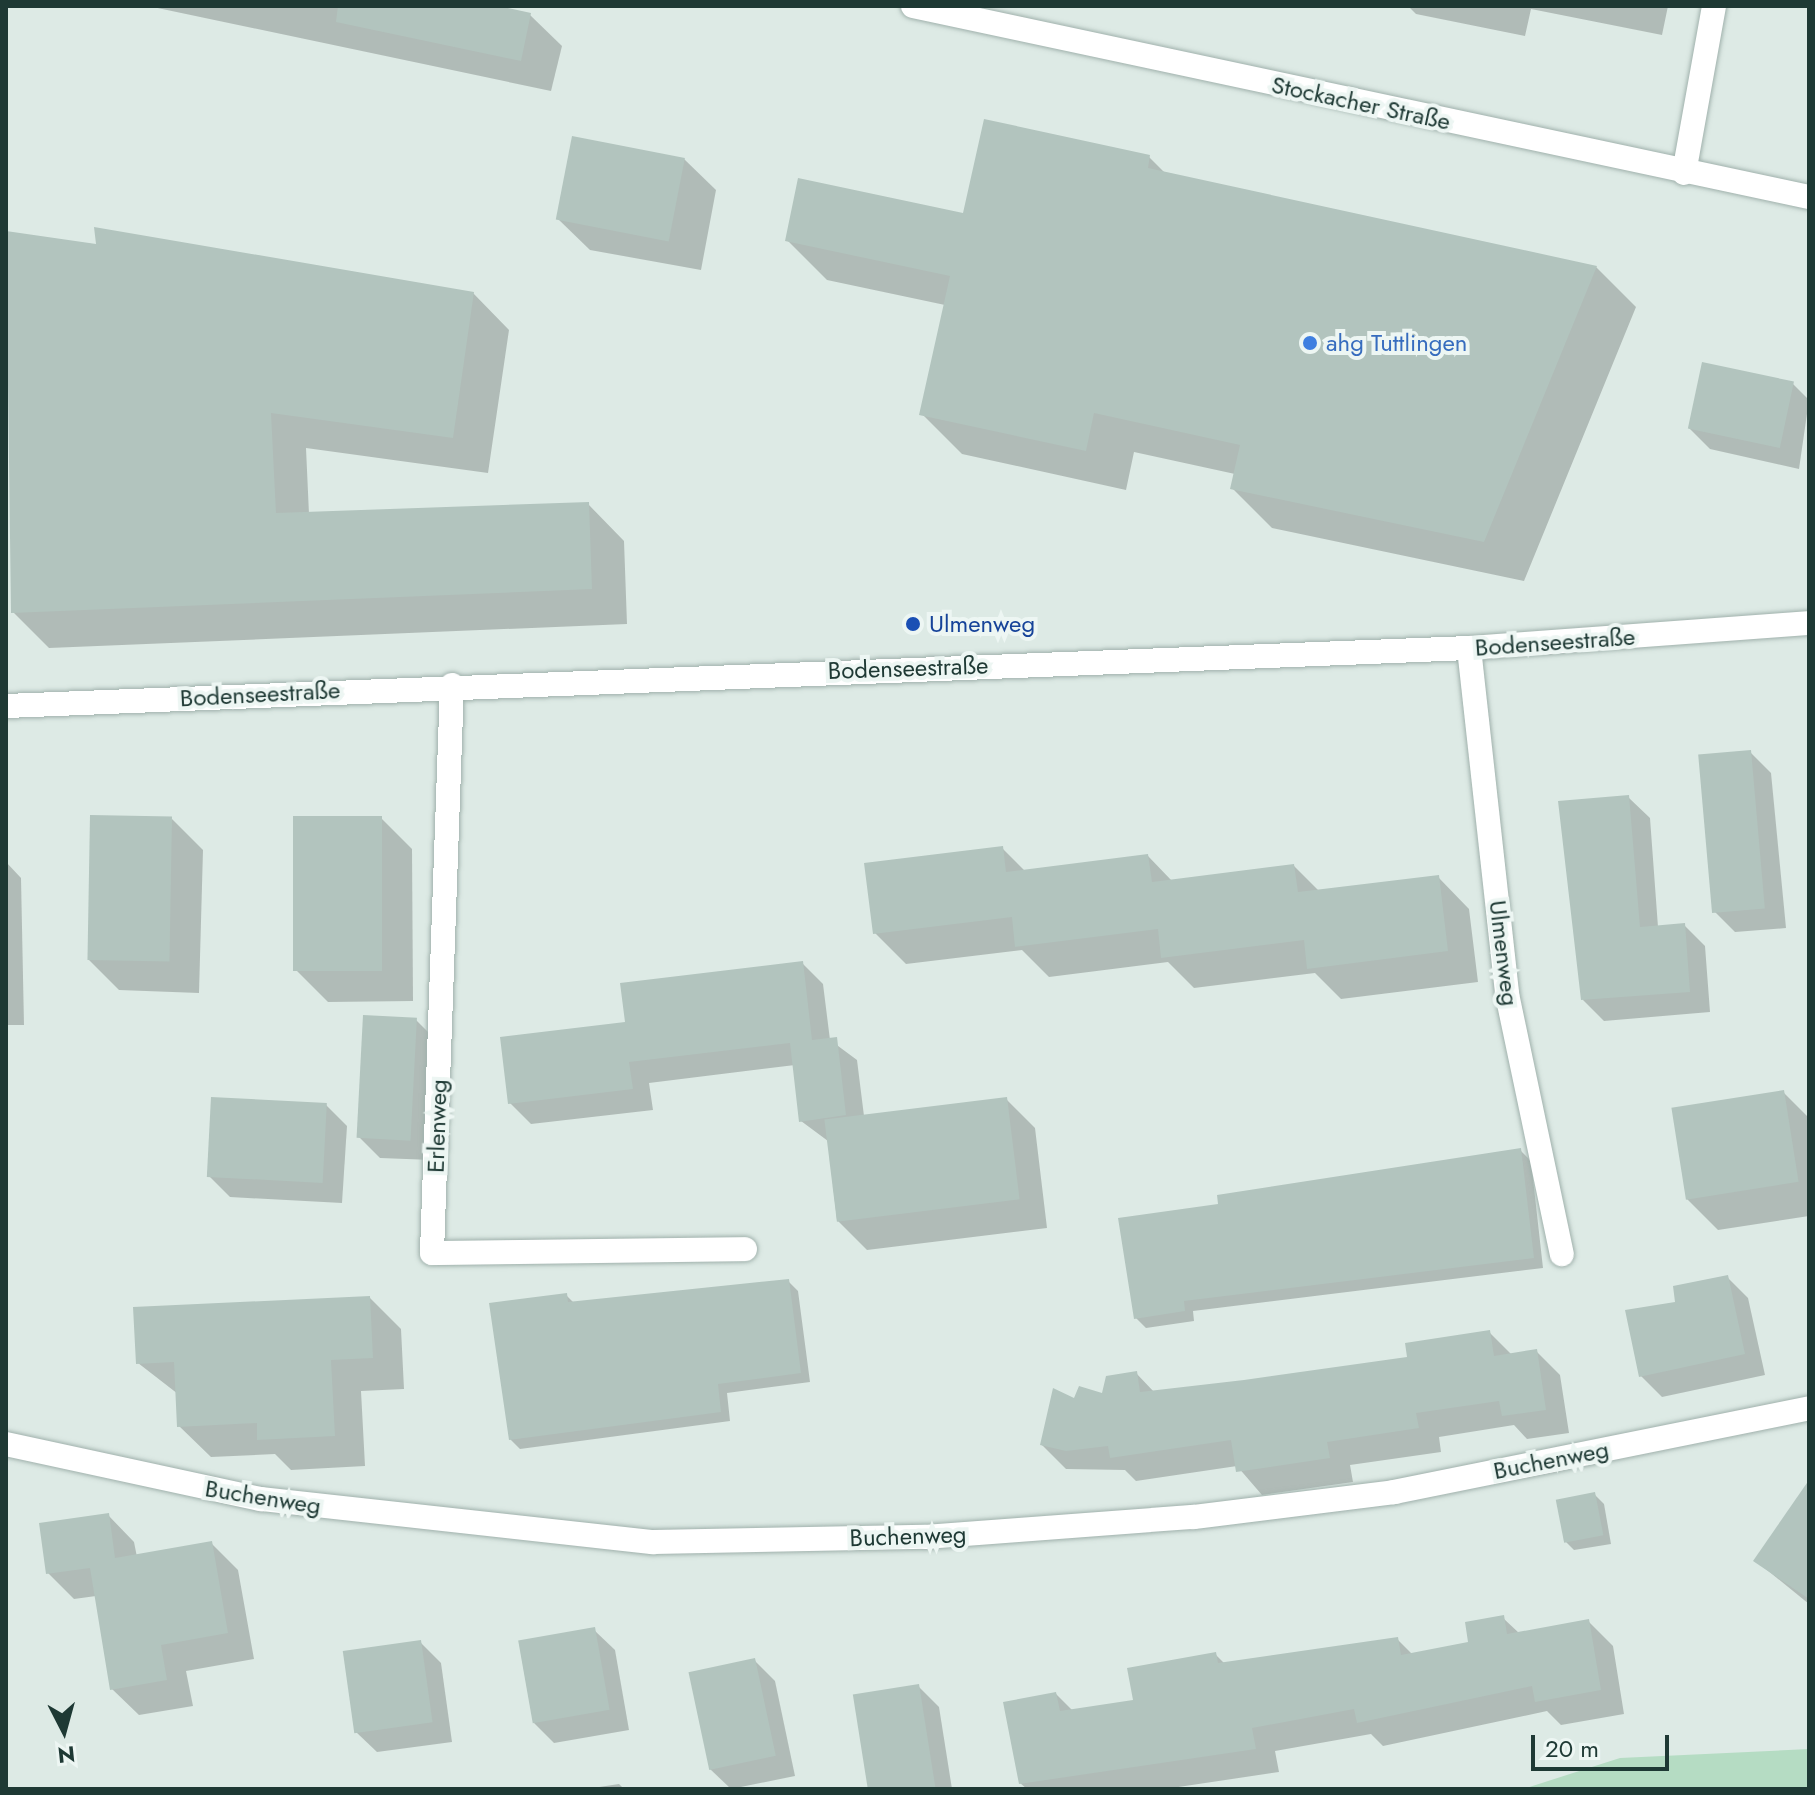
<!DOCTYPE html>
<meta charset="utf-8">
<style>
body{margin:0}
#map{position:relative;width:1815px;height:1795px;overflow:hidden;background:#ddeae5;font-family:Jost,sans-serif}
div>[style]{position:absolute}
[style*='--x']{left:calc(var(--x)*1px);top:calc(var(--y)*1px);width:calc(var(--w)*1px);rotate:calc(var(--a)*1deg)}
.green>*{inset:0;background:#b5dcc3}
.shadow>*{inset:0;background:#0003}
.building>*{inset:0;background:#b2c4be;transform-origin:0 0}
.roads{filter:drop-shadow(0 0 2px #a0b1ac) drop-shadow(0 0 2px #a0b1ac)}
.minor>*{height:24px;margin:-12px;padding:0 12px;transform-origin:12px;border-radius:12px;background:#fff}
.dots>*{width:22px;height:22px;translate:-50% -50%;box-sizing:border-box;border:4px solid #edf6f3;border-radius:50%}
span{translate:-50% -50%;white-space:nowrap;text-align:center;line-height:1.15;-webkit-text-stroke:8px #edf6f3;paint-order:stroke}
.street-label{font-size:24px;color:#1e3934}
.shop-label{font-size:24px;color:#366cbe}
.left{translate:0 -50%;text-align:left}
.transit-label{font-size:24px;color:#164399}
.frame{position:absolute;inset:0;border:8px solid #1e3934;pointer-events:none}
.north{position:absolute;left:24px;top:1691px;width:80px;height:80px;-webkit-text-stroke:6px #edf6f3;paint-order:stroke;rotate:174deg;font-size:22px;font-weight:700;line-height:32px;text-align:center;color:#1e3934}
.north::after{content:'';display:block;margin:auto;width:28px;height:36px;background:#1e3934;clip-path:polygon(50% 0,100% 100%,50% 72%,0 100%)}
.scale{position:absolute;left:1531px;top:1735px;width:138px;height:36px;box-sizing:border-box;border:4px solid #1e3934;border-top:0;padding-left:10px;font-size:24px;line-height:28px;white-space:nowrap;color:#1e3934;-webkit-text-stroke:6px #edf6f3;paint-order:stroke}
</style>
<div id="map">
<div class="green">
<i style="clip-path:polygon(1809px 1749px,1809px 1789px,1523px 1789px,1620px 1758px)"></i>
</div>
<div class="shadow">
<i style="clip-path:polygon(148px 6px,490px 6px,530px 15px,562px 46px,551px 91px)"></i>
<i style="clip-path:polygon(1408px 6px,1668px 6px,1662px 35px,1531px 9px,1525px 36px,1416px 14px)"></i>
<i style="clip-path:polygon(1149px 157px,1166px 174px,1596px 267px,1636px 307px,1524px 581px,1272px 528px,1232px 488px,1235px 474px,1134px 452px,1126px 490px,962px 454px,922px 414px,945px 305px,827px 280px,787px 240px,965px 216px)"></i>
<i style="clip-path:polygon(684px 159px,716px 190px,701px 270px,590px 250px,558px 219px)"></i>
<i style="clip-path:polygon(6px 233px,473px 293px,509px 330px,488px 473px,306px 448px,309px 514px,588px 504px,624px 541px,627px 624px,49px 648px,13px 612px)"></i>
<i style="clip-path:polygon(1793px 384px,1809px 400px,1799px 469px,1710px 449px,1689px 428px)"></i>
<i style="clip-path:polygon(1750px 752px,1771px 773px,1786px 928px,1735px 932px,1714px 911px)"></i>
<i style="clip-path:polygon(1629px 798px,1650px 818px,1658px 927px,1684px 925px,1705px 946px,1710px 1012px,1604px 1021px,1583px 1000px)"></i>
<i style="clip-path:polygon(381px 818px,412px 849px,413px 1001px,328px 1002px,297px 971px)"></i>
<i style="clip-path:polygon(172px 819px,203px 850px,199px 993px,119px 990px,88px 959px)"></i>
<i style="clip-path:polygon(1002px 848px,1026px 872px,1148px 856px,1172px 881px,1294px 866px,1320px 892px,1438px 877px,1469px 909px,1478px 982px,1341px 999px,1315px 973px,1194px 988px,1168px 962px,1049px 977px,1022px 950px,906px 964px,875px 933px)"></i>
<i style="clip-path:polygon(6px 862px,21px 878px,24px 1025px,6px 1025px)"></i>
<i style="clip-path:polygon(802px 963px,823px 984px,830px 1040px,857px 1060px,864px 1116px,1006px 1099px,1035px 1128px,1047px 1228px,867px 1250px,837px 1220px,828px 1141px,801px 1121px,795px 1065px,649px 1083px,653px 1110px,531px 1124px,510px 1103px,627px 1024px)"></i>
<i style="clip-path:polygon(416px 1020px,437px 1041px,432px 1160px,380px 1158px,359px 1137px)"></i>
<i style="clip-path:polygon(1783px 1092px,1809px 1118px,1809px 1216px,1718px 1230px,1687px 1199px)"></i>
<i style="clip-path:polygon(326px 1105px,347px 1126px,342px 1203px,230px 1197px,209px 1176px)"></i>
<i style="clip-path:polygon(1521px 1151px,1531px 1161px,1543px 1268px,1193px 1311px,1194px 1321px,1146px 1328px,1136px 1318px,1221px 1205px)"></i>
<i style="clip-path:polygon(1727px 1277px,1748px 1298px,1765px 1375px,1662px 1397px,1641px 1376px,1678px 1304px)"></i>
<i style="clip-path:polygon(788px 1281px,798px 1291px,810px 1382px,727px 1393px,730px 1421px,520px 1449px,510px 1439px,566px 1295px,575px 1304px)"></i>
<i style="clip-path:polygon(370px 1298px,401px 1329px,404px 1389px,361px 1391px,365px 1466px,291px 1470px,275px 1454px,211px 1457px,179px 1426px,178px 1394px,138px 1363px)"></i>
<i style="clip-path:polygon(1489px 1332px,1512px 1355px,1536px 1351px,1560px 1375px,1569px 1433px,1527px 1439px,1514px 1425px,1439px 1437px,1441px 1452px,1350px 1465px,1353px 1482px,1262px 1495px,1237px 1466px,1136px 1481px,1125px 1470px,1066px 1469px,1042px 1445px,1075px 1401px,1103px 1395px,1136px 1373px,1155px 1393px,1410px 1358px)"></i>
<i style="clip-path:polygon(1594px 1494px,1604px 1504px,1611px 1544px,1574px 1550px,1564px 1540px)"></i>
<i style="clip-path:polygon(1809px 1505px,1809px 1604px,1756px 1561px)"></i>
<i style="clip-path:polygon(108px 1515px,134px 1542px,137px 1557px,211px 1543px,238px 1570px,254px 1659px,186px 1671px,193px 1706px,139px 1715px,112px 1689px,96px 1596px,74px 1599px,48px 1573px)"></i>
<i style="clip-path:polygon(1503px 1618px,1519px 1633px,1589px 1622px,1613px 1646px,1624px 1714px,1561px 1725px,1547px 1711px,1383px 1746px,1371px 1734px,1275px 1751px,1279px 1772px,1165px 1789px,1027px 1789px,1020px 1783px,1056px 1694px,1073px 1711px,1136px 1701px,1215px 1654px,1225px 1664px,1397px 1639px,1413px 1655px,1470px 1644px)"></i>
<i style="clip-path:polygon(594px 1630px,615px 1650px,629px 1730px,554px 1743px,533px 1722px)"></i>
<i style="clip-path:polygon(420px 1642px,441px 1663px,452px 1742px,377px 1752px,356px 1732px)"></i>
<i style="clip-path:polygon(754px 1660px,775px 1681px,795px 1776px,731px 1789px,710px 1769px)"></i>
<i style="clip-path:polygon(918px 1686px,939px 1707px,952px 1789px,869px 1789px)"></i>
<i style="clip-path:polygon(619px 1784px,624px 1789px,586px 1789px)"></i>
</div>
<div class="building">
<i style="clip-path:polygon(338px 6px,499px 6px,531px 13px,521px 61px,336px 22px)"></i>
<i style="clip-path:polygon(984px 119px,1150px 155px,1148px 168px,1597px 266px,1484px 542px,1230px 489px,1240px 445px,1094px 413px,1086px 451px,919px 415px,950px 276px,785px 241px,798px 178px,963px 213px)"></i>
<i style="left:572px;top:136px;width:115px;height:85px;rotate:11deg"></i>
<i style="clip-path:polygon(94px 227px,474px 292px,453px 438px,271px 413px,276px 513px,589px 502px,592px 589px,11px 613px,6px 231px,96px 244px)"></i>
<i style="left:1702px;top:362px;width:94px;height:68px;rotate:12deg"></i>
<i style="left:1751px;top:750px;width:159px;height:53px;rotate:85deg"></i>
<i style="clip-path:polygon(1629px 795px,1640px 927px,1685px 923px,1690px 992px,1581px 1000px,1558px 801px)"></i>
<i style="left:90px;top:815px;width:82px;height:145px;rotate:1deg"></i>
<i style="left:382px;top:816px;width:155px;height:89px;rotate:90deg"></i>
<i style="clip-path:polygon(1003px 846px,1006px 872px,1148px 854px,1152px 882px,1294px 864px,1298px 892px,1439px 875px,1448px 951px,1307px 969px,1304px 940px,1161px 958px,1158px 929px,1015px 947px,1012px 917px,873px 934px,864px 863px)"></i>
<i style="clip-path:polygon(803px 961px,812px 1040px,837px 1037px,846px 1115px,799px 1122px,790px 1043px,629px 1062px,633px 1089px,508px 1104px,500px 1037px,625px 1022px,620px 983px)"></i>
<i style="left:363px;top:1015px;width:54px;height:123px;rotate:3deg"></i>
<i style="left:1784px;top:1090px;width:93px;height:114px;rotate:81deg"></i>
<i style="left:211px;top:1097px;width:116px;height:80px;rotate:3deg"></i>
<i style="left:1007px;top:1097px;width:103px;height:184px;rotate:83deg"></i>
<i style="clip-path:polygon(1521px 1148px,1534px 1258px,1184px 1301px,1185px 1311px,1134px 1319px,1118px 1218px,1218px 1204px,1217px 1195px)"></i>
<i style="clip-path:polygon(1728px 1275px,1745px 1354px,1639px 1377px,1625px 1310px,1675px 1302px,1673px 1286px)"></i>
<i style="clip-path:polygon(789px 1279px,801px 1373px,718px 1384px,721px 1412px,509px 1440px,489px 1303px,567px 1293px,568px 1302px)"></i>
<i style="clip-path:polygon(370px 1296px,373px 1358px,331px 1360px,335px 1436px,257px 1440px,257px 1423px,177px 1427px,174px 1362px,136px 1364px,133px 1307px)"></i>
<i style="clip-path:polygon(1490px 1330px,1494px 1356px,1537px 1349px,1546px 1410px,1502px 1416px,1499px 1401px,1416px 1413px,1419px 1428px,1327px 1442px,1330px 1458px,1236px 1472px,1231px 1440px,1110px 1458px,1108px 1446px,1066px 1451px,1040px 1445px,1053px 1388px,1074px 1398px,1079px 1386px,1102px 1393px,1106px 1376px,1137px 1371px,1140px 1392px,1244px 1380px,1407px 1357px,1405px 1343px)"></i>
<i style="clip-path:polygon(1809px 1480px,1809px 1599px,1753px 1561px)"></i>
<i style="left:1595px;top:1492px;width:44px;height:40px;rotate:79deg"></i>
<i style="clip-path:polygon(109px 1513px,115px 1558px,212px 1541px,228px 1633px,161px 1645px,167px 1680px,110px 1690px,90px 1568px,46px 1574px,39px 1523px)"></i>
<i style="clip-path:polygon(1504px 1615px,1507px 1634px,1589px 1619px,1601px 1690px,1535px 1702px,1532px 1686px,1357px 1723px,1354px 1709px,1252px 1728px,1256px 1749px,1019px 1784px,1003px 1702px,1056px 1692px,1060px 1711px,1133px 1700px,1127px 1668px,1216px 1652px,1218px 1663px,1398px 1637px,1401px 1655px,1468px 1642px,1465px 1622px)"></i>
<i style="left:595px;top:1627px;width:84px;height:78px;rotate:80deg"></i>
<i style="left:421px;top:1640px;width:83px;height:79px;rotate:82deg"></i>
<i style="left:755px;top:1658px;width:100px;height:68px;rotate:78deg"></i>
<i style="left:919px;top:1684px;width:106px;height:67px;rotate:81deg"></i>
</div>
<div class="roads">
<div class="minor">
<i style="--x:913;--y:6;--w:916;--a:12.03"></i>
<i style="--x:1684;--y:173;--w:170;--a:-79.8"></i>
<i style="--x:1469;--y:648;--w:348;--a:83.7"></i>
<i style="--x:1507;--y:994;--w:266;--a:78.1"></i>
<i style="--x:452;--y:685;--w:568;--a:92.02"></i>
<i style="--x:432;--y:1253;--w:313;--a:-0.7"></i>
<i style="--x:6;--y:706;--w:1464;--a:-2.27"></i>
<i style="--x:1469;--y:648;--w:341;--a:-4.2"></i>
<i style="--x:6;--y:1444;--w:261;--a:12.2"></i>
<i style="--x:261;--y:1499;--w:394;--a:6.3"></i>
<i style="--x:653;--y:1542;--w:272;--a:-1.1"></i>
<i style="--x:925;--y:1537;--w:270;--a:-4.3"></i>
<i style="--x:1194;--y:1517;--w:202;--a:-7.1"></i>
<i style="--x:1394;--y:1492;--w:423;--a:-11.4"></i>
</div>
</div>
<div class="dots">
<i style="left:1310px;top:343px;background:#3f7fe0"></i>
<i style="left:913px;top:624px;background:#1a4fb4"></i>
</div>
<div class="street-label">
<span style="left:1361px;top:103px;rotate:12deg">Stockacher Straße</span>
<span style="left:1555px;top:642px;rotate:-4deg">Bodenseestraße</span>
<span style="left:908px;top:668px;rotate:-2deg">Bodenseestraße</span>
<span style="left:260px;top:694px;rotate:-3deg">Bodenseestraße</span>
<span style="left:1504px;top:953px;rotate:83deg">Ulmenweg</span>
<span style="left:437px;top:1126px;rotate:-88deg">Erlenweg</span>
<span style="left:1551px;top:1460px;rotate:-11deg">Buchenweg</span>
<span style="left:263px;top:1497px;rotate:9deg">Buchenweg</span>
<span style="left:908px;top:1536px;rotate:-2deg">Buchenweg</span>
</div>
<div class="shop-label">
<span class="left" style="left:1326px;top:343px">ahg Tuttlingen</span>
</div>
<div class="transit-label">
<span class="left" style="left:929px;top:624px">Ulmenweg</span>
</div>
<div class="frame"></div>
<div class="north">N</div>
<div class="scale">20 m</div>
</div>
